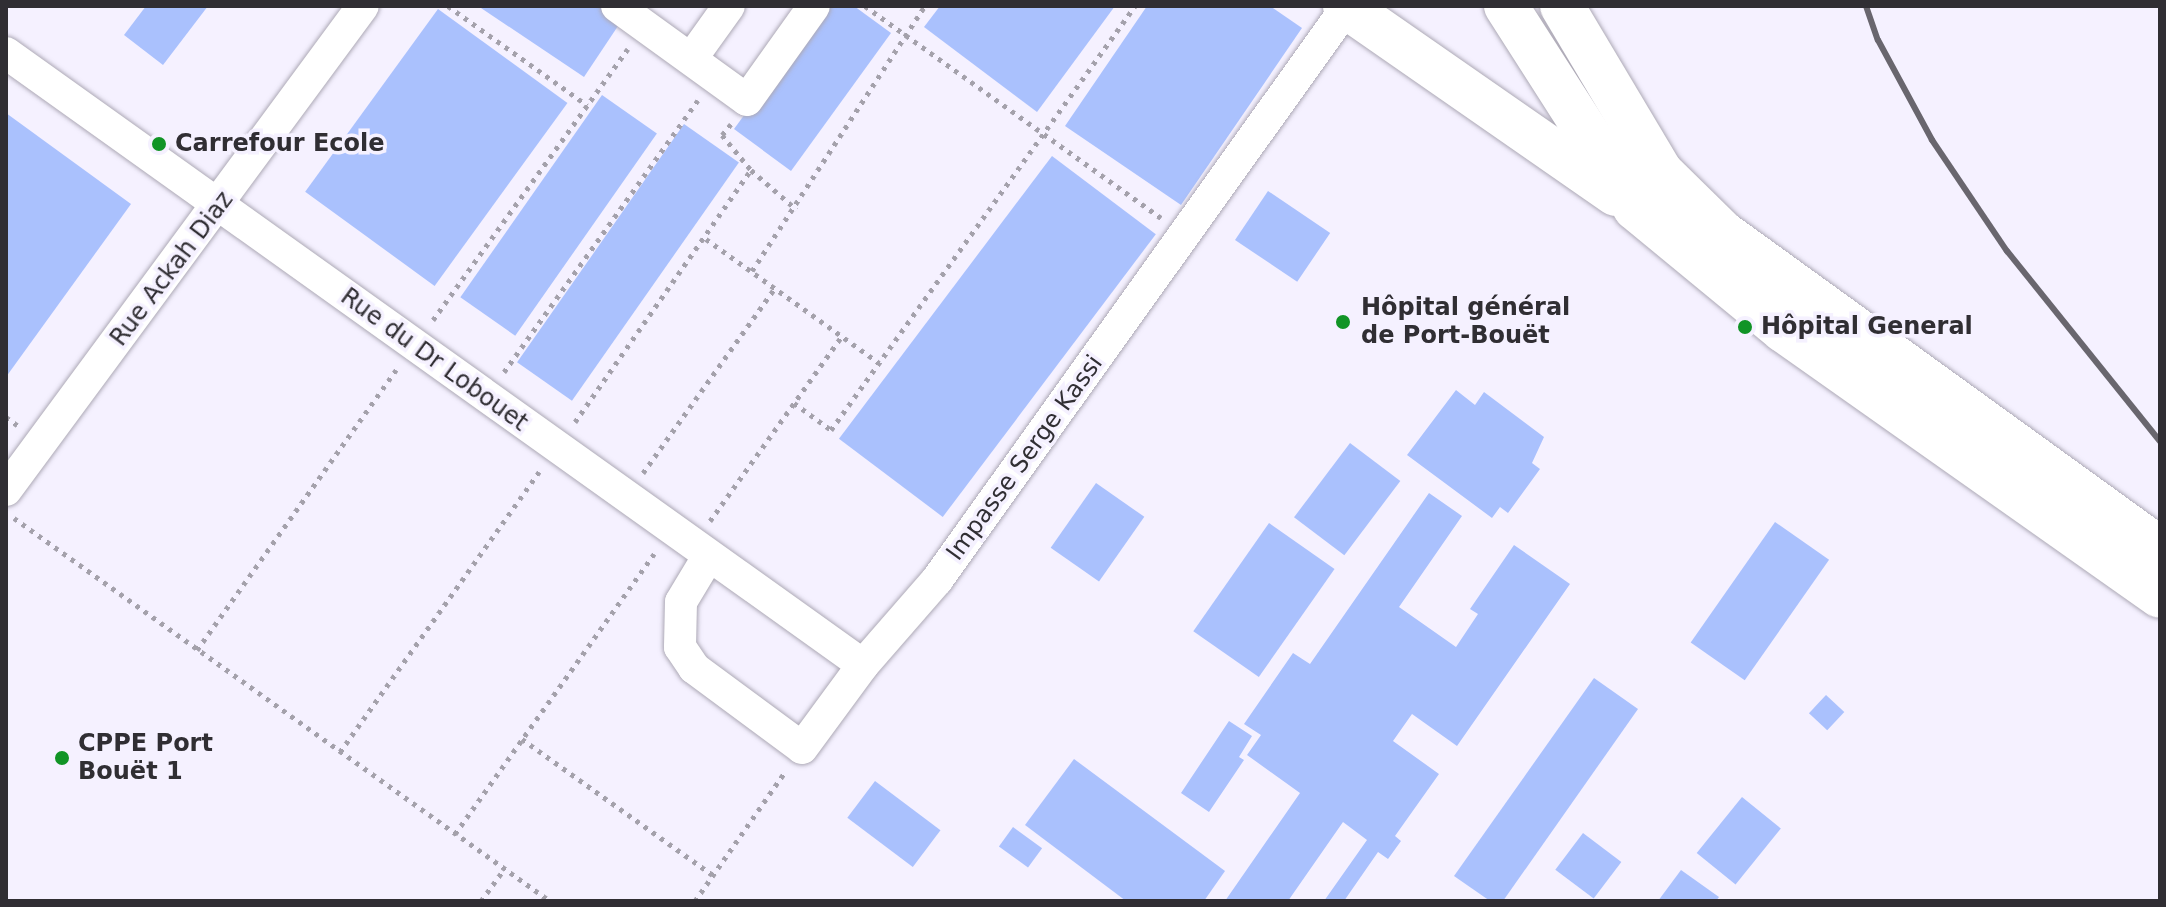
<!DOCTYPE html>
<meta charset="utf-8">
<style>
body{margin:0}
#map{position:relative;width:2166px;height:907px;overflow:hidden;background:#f5f1ff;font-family:"DejaVu Sans",sans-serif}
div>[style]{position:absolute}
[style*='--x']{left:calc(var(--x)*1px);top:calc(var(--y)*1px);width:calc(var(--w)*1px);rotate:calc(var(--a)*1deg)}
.building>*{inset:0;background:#aac1fd;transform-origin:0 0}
.path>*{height:5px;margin-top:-2.5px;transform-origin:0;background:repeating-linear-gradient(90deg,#a4a1ab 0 4px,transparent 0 10px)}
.roads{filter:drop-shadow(0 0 2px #ada9b6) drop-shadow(0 0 2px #ada9b6)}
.street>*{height:32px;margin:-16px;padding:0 16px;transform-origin:16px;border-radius:16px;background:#fff}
.secondary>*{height:44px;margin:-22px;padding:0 22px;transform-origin:22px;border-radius:22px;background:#fff}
.rail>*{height:6px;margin:-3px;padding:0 3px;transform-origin:3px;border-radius:3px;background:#69666e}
.dots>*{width:22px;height:22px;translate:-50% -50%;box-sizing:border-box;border:4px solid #f5f1ff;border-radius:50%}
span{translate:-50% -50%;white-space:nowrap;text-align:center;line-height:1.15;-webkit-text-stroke:7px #f5f1ff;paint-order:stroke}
.poi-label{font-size:24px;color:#302e33;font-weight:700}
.left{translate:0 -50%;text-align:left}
.street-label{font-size:24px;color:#302e33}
.frame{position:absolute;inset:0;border:8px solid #302e33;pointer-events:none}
</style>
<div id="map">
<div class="building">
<i style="clip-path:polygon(146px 6px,208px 6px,163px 65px,124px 35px)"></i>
<i style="clip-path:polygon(478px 6px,614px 6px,626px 14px,584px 77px)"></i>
<i style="clip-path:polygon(824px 6px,854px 6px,891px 33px,791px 171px,734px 129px)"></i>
<i style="clip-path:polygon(940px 6px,1115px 6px,1037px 112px,924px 27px)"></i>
<i style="clip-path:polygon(1147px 6px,1270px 6px,1302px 28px,1181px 205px,1065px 126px)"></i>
<i style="left:438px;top:9px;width:160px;height:226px;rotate:36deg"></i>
<i style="left:602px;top:95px;width:67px;height:247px;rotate:35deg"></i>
<i style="clip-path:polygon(6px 113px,131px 204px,6px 377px)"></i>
<i style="left:684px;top:124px;width:67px;height:291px;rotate:35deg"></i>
<i style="left:1052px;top:156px;width:130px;height:354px;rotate:37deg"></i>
<i style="left:1268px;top:191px;width:75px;height:59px;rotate:34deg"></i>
<i style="clip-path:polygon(1456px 390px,1475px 405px,1484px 392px,1544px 437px,1532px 463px,1540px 469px,1508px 513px,1500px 507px,1492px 518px,1407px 455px)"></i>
<i style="left:1350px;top:443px;width:63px;height:93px;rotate:37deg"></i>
<i style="left:1096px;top:483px;width:59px;height:79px;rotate:35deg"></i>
<i style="clip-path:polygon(1429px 493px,1462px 516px,1399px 607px,1456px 647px,1478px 614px,1470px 609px,1514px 545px,1570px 584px,1457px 746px,1412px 714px,1393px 741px,1439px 774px,1395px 836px,1401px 841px,1388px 859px,1378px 852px,1344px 901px,1324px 901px,1367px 840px,1343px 822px,1288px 901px,1225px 901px,1300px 793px,1247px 755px,1261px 735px,1244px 724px,1293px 653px,1310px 664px)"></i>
<i style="left:1775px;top:522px;width:66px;height:147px;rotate:35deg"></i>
<i style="left:1269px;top:523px;width:80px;height:132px;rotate:35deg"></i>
<i style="clip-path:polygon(1594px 678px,1638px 709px,1503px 901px,1490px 901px,1454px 876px)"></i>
<i style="left:1826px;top:695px;width:25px;height:25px;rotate:43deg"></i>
<i style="clip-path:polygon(1229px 721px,1252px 736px,1239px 757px,1244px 760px,1209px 812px,1181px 793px)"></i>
<i style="clip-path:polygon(1074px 759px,1225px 871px,1204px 901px,1126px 901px,1025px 825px)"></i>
<i style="left:875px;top:781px;width:82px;height:46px;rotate:37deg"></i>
<i style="left:1742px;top:797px;width:50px;height:72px;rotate:39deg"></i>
<i style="left:1013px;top:827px;width:36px;height:24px;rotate:36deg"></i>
<i style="left:1583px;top:833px;width:48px;height:46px;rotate:37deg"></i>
<i style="clip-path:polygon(1681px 870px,1719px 897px,1716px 901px,1658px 901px)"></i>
</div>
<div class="path">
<i style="--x:448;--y:6;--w:171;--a:35.5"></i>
<i style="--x:865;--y:6;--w:364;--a:35.6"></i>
<i style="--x:731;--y:124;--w:14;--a:129"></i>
<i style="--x:722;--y:135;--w:45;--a:50.4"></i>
<i style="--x:751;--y:170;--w:60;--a:40.9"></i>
<i style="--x:706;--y:239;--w:213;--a:35.6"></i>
<i style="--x:752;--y:271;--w:316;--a:-56.9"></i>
<i style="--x:433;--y:320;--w:334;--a:-54.3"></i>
<i style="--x:504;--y:372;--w:334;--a:-54.5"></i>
<i style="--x:794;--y:403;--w:46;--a:36.1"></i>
<i style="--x:831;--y:430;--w:522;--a:-54.36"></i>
<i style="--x:6;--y:417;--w:14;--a:36"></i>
<i style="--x:575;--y:422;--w:307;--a:-55.1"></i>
<i style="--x:643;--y:473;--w:227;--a:-54.5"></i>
<i style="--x:14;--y:518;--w:659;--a:35.55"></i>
<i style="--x:710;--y:521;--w:227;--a:-54.5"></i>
<i style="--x:197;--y:650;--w:344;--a:-54.6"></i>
<i style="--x:522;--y:739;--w:234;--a:35.5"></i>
<i style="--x:340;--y:752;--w:344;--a:-54.6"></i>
<i style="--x:455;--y:834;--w:344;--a:-54.6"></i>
<i style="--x:481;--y:901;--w:39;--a:-54"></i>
<i style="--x:695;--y:901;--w:157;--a:-55.1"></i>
</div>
<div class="roads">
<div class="street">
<i style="--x:617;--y:6;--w:160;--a:35.9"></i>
<i style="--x:747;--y:100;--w:115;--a:-54.5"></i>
<i style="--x:6;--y:53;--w:1053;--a:35.53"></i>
<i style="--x:691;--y:59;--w:65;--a:-54.4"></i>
<i style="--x:6;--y:490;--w:601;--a:-53.59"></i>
<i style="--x:708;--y:557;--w:52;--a:121"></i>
<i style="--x:681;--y:602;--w:45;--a:91.3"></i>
<i style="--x:680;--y:647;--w:25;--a:56"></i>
<i style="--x:694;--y:668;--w:134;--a:36.5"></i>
<i style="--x:802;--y:748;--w:103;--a:-53.7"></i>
<i style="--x:863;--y:665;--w:113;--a:-49"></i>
<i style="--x:937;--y:580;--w:705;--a:-54.42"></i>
</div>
<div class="secondary">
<i style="--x:1345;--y:6;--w:329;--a:34.8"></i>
<i style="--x:1506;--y:6;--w:240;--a:57.4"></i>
<i style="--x:1635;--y:208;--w:192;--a:39.5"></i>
<i style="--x:1783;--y:330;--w:461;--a:35.2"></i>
<i style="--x:1562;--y:6;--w:193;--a:59.2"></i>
<i style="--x:1661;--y:172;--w:87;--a:44.5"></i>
<i style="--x:1723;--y:233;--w:539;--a:35.87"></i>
</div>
</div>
<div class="rail">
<i style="--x:1866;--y:6;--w:36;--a:71"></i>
<i style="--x:1878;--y:40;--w:114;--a:61.6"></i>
<i style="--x:1932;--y:140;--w:134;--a:56"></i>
<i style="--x:2007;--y:251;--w:244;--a:51.2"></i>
</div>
<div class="dots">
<i style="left:159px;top:144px;background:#119426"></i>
<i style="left:1343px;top:322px;background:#119426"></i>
<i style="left:1745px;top:327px;background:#119426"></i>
<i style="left:62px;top:758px;background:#119426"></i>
</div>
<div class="poi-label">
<span class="left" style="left:175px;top:144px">Carrefour Ecole</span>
<span class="left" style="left:1361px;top:322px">Hôpital général<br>de Port-Bouët</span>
<span class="left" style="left:1761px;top:327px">Hôpital General</span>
<span class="left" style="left:78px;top:758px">CPPE Port<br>Bouët 1</span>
</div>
<div class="street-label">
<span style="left:172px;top:269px;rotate:-53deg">Rue Ackah Diaz</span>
<span style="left:434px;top:360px;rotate:36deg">Rue du Dr Lobouet</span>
<span style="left:1025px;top:458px;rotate:-54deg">Impasse Serge Kassi</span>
</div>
<div class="frame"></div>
</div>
